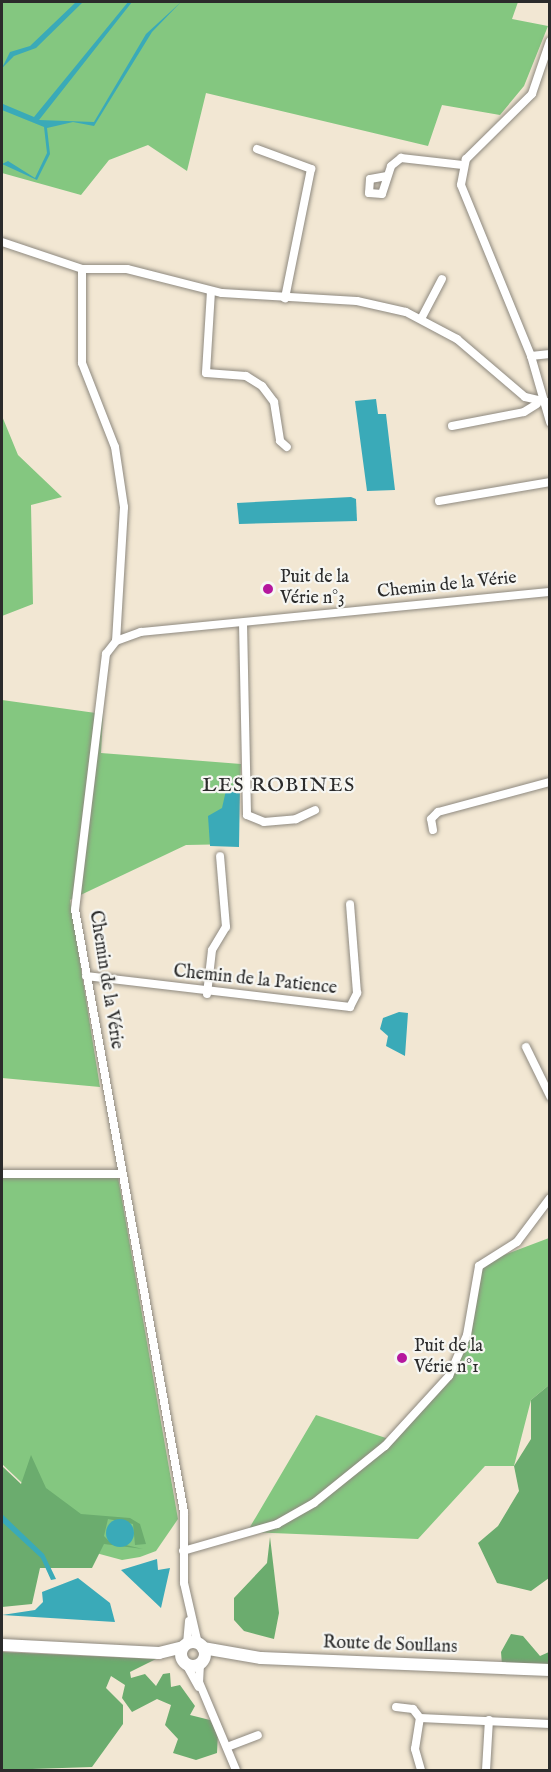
<!DOCTYPE html>
<meta charset="utf-8">
<style>
body{margin:0}
#map{position:relative;width:551px;height:1772px;overflow:hidden;background:#f2e7d3;font-family:"IM FELL English",serif}
div>[style]{position:absolute}
[style*='--x']{left:calc(var(--x)*1px);top:calc(var(--y)*1px);width:calc(var(--w)*1px);rotate:calc(var(--a)*1deg)}
.green>*{inset:0;background:#84c780}
.forest>*{inset:0;background:#6bac6e}
.water>*{inset:0;background:#3aaab8}
.round{border-radius:50%}
.roads{filter:drop-shadow(0 0 2px #8e897f) drop-shadow(0 0 2px #8e897f)}
.minor>*{height:8px;margin:-4px;padding:0 4px;transform-origin:4px;border-radius:4px;background:#fff}
.secondary>*{height:12px;margin:-6px;padding:0 6px;transform-origin:6px;border-radius:6px;background:#fff}
.secondary>.ring{margin:-6px;padding:0;box-sizing:content-box;background:none;border:12px solid #fff;border-radius:50%}
.dots>*{width:16px;height:16px;translate:-50% -50%;box-sizing:border-box;border:3px solid #f6f6f2;border-radius:50%}
span{translate:-50% -50%;white-space:nowrap;text-align:center;line-height:1.15;-webkit-text-stroke:4.5px #f6f6f2;paint-order:stroke}
.poi-label{font-size:18px;color:#2b2b2b}
.left{translate:0 -50%;text-align:left}
.street-label{font-size:18px;color:#2b2b2b}
.neighbourhood-label{font-size:20px;color:#2b2b2b;letter-spacing:1.5px}
.frame{position:absolute;inset:0;border:3px solid #2b2b2b;pointer-events:none}
</style>
<div id="map">
<div class="green">
<i style="clip-path:polygon(2px 2px,518px 2px,512px 19px,548px 26px,524px 86px,500px 115px,442px 105px,428px 146px,206px 93px,187px 171px,148px 145px,109px 160px,81px 195px,2px 173px)"></i>
<i style="clip-path:polygon(2px 416px,18px 455px,62px 497px,31px 505px,33px 604px,2px 616px)"></i>
<i style="clip-path:polygon(2px 700px,103px 714px,101px 753px,241px 764px,237px 844px,186px 845px,70px 900px,100px 1087px,2px 1078px)"></i>
<i style="clip-path:polygon(2px 1174px,118px 1177px,178px 1519px,156px 1551px,140px 1557px,122px 1560px,96px 1553px,2px 1464px)"></i>
<i style="clip-path:polygon(549px 1238px,549px 1385px,531px 1400px,514px 1466px,485px 1466px,418px 1539px,247px 1532px,316px 1415px,395px 1441px,449px 1378px,472px 1330px,474px 1285px,483px 1263px)"></i>
</div>
<div class="forest">
<i style="clip-path:polygon(549px 1385px,549px 1578px,531px 1591px,497px 1583px,478px 1543px,498px 1526px,519px 1491px,514px 1466px,531px 1439px,531px 1400px)"></i>
<i style="clip-path:polygon(31px 1455px,46px 1488px,81px 1514px,130px 1518px,140px 1524px,146px 1544px,135px 1545px,133px 1524px,108px 1519px,104px 1536px,109px 1541px,143px 1549px,104px 1544px,92px 1568px,40px 1568px,32px 1604px,2px 1607px,2px 1466px,21px 1484px)"></i>
<i style="clip-path:polygon(270px 1537px,279px 1613px,274px 1639px,244px 1631px,234px 1620px,234px 1598px,267px 1563px)"></i>
<i style="clip-path:polygon(511px 1634px,523px 1636px,540px 1656px,549px 1652px,549px 1666px,502px 1665px,501px 1652px)"></i>
<i style="clip-path:polygon(2px 1652px,156px 1659px,130px 1672px,131px 1678px,145px 1674px,156px 1686px,163px 1674px,170px 1673px,171px 1687px,180px 1685px,195px 1706px,190px 1715px,210px 1720px,218px 1734px,217px 1753px,196px 1760px,173px 1753px,178px 1739px,165px 1725px,171px 1705px,157px 1699px,132px 1712px,122px 1698px,125px 1685px,111px 1676px,106px 1688px,123px 1705px,123px 1724px,92px 1767px,2px 1770px)"></i>
</div>
<div class="water">
<i style="clip-path:polygon(76px 2px,83px 2px,36px 48px,14px 56px,2px 68px,10px 52px,30px 46px)"></i>
<i style="clip-path:polygon(128px 2px,132px 2px,39px 120px,94px 122px,146px 34px,181px 2px,152px 32px,94px 126px,73px 122px,47px 128px,50px 154px,37px 180px,2px 164px,8px 161px,35px 178px,47px 153px,44px 127px,2px 110px,3px 104px,34px 117px)"></i>
<i style="clip-path:polygon(376px 399px,378px 414px,386px 414px,395px 490px,367px 491px,355px 401px)"></i>
<i style="clip-path:polygon(351px 497px,356px 499px,357px 521px,239px 524px,237px 503px)"></i>
<i style="clip-path:polygon(227px 786px,240px 786px,239px 847px,210px 846px,208px 816px,222px 808px)"></i>
<i style="clip-path:polygon(399px 1012px,408px 1013px,405px 1056px,386px 1046px,388px 1036px,380px 1029px,383px 1018px)"></i>
<i style="clip-path:polygon(2px 1514px,44px 1554px,56px 1579px,51px 1580px,41px 1558px,2px 1522px)"></i>
<i class="round" style="left:106px;top:1519px;width:28px;height:28px"></i>
<i style="clip-path:polygon(157px 1559px,158px 1570px,170px 1568px,161px 1608px,121px 1570px)"></i>
<i style="clip-path:polygon(78px 1578px,110px 1603px,115px 1622px,2px 1615px,35px 1610px,43px 1602px,42px 1592px)"></i>
</div>
<div class="roads">
<div class="minor">
<i style="--x:550;--y:41;--w:56;--a:108.8"></i>
<i style="--x:532;--y:94;--w:93;--a:135.4"></i>
<i style="--x:466;--y:159;--w:26;--a:101"></i>
<i style="--x:461;--y:185;--w:185;--a:67.7"></i>
<i style="--x:531;--y:356;--w:69;--a:73.9"></i>
<i style="--x:257;--y:149;--w:58;--a:20.3"></i>
<i style="--x:311;--y:169;--w:132;--a:101.4"></i>
<i style="--x:387;--y:176;--w:17;--a:170"></i>
<i style="--x:370;--y:179;--w:14;--a:94"></i>
<i style="--x:369;--y:193;--w:13;--a:4"></i>
<i style="--x:382;--y:194;--w:29;--a:-72"></i>
<i style="--x:391;--y:166;--w:13;--a:-39"></i>
<i style="--x:401;--y:158;--w:62;--a:6.4"></i>
<i style="--x:2;--y:242;--w:84;--a:18.6"></i>
<i style="--x:82;--y:269;--w:45;--a:0"></i>
<i style="--x:127;--y:269;--w:98;--a:14.2"></i>
<i style="--x:222;--y:293;--w:135;--a:3.4"></i>
<i style="--x:357;--y:301;--w:50;--a:12.7"></i>
<i style="--x:406;--y:312;--w:58;--a:27.9"></i>
<i style="--x:457;--y:339;--w:89;--a:40.5"></i>
<i style="--x:525;--y:397;--w:22;--a:13"></i>
<i style="--x:82;--y:269;--w:94;--a:90"></i>
<i style="--x:82;--y:363;--w:90;--a:68.6"></i>
<i style="--x:115;--y:447;--w:61;--a:81.5"></i>
<i style="--x:124;--y:507;--w:134;--a:93.4"></i>
<i style="--x:211;--y:291;--w:82;--a:93.5"></i>
<i style="--x:206;--y:373;--w:40;--a:4.3"></i>
<i style="--x:246;--y:376;--w:19;--a:32"></i>
<i style="--x:262;--y:386;--w:20;--a:53"></i>
<i style="--x:274;--y:402;--w:39;--a:81"></i>
<i style="--x:280;--y:441;--w:9;--a:41"></i>
<i style="--x:421;--y:319;--w:45;--a:-62.3"></i>
<i style="--x:531;--y:356;--w:19;--a:-6"></i>
<i style="--x:452;--y:426;--w:73;--a:-11"></i>
<i style="--x:524;--y:412;--w:15;--a:-32"></i>
<i style="--x:439;--y:501;--w:113;--a:-9.7"></i>
<i style="--x:243;--y:623;--w:192;--a:88.8"></i>
<i style="--x:247;--y:815;--w:18;--a:22"></i>
<i style="--x:264;--y:822;--w:32;--a:-5"></i>
<i style="--x:296;--y:819;--w:21;--a:-25"></i>
<i style="--x:433;--y:830;--w:11;--a:-100"></i>
<i style="--x:431;--y:819;--w:10;--a:-45"></i>
<i style="--x:438;--y:812;--w:116;--a:-15"></i>
<i style="--x:86;--y:976;--w:266;--a:6.7"></i>
<i style="--x:350;--y:1007;--w:16;--a:-63"></i>
<i style="--x:357;--y:993;--w:89;--a:-94.5"></i>
<i style="--x:207;--y:994;--w:44;--a:-83.5"></i>
<i style="--x:212;--y:950;--w:27;--a:-59"></i>
<i style="--x:226;--y:927;--w:71;--a:-94.8"></i>
<i style="--x:526;--y:1047;--w:55;--a:63.9"></i>
<i style="--x:2;--y:1174;--w:120;--a:0"></i>
<i style="--x:183;--y:1551;--w:98;--a:-16"></i>
<i style="--x:277;--y:1524;--w:43;--a:-29.6"></i>
<i style="--x:314;--y:1503;--w:91;--a:-38.8"></i>
<i style="--x:385;--y:1446;--w:95;--a:-47.6"></i>
<i style="--x:449;--y:1376;--w:45;--a:-66.3"></i>
<i style="--x:467;--y:1335;--w:70;--a:-80.1"></i>
<i style="--x:479;--y:1266;--w:45;--a:-32.3"></i>
<i style="--x:517;--y:1242;--w:55;--a:-53.1"></i>
<i style="--x:187;--y:1644;--w:23;--a:-85"></i>
<i style="--x:198;--y:1644;--w:63;--a:-102.9"></i>
<i style="--x:184;--y:1583;--w:71;--a:-90"></i>
<i style="--x:184;--y:1512;--w:612;--a:-100.26"></i>
<i style="--x:75;--y:910;--w:258;--a:-83.1"></i>
<i style="--x:106;--y:654;--w:16;--a:-52"></i>
<i style="--x:116;--y:641;--w:27;--a:-20"></i>
<i style="--x:141;--y:632;--w:411;--a:-5.6"></i>
<i style="--x:186;--y:1664;--w:26;--a:61"></i>
<i style="--x:200;--y:1664;--w:18;--a:93"></i>
<i style="--x:199;--y:1682;--w:95;--a:67.2"></i>
<i style="--x:396;--y:1707;--w:17;--a:7"></i>
<i style="--x:413;--y:1709;--w:11;--a:52"></i>
<i style="--x:227;--y:1747;--w:33;--a:-21"></i>
<i style="--x:421;--y:1770;--w:22;--a:-106"></i>
<i style="--x:415;--y:1749;--w:31;--a:-81"></i>
<i style="--x:420;--y:1718;--w:130;--a:2.6"></i>
<i style="--x:486;--y:1770;--w:50;--a:-86.6"></i>
</div>
<div class="secondary">
<i class="ring" style="left:181px;top:1642px;width:12px;height:12px"></i>
<i style="--x:2;--y:1645;--w:157;--a:2.9"></i>
<i style="--x:159;--y:1653;--w:25;--a:-14"></i>
<i style="--x:203;--y:1648;--w:59;--a:9.8"></i>
<i style="--x:261;--y:1658;--w:289;--a:2.4"></i>
</div>
</div>
<div class="dots">
<i style="left:268px;top:589px;background:#b5179e"></i>
<i style="left:402px;top:1358px;background:#b5179e"></i>
</div>
<div class="poi-label">
<span class="left" style="left:280px;top:589px">Puit de la<br>Vérie n°3</span>
<span class="left" style="left:414px;top:1358px">Puit de la<br>Vérie n°1</span>
</div>
<div class="street-label">
<span style="left:447px;top:586px;rotate:-6deg">Chemin de la Vérie</span>
<span style="left:105px;top:980px;rotate:81deg">Chemin de la Vérie</span>
<span style="left:255px;top:981px;rotate:6deg">Chemin de la Patience</span>
<span style="left:390px;top:1646px;rotate:2deg">Route de Soullans</span>
</div>
<div class="neighbourhood-label">
<span style="left:279px;top:785px">LES ROBINES</span>
</div>
<div class="frame"></div>
</div>
